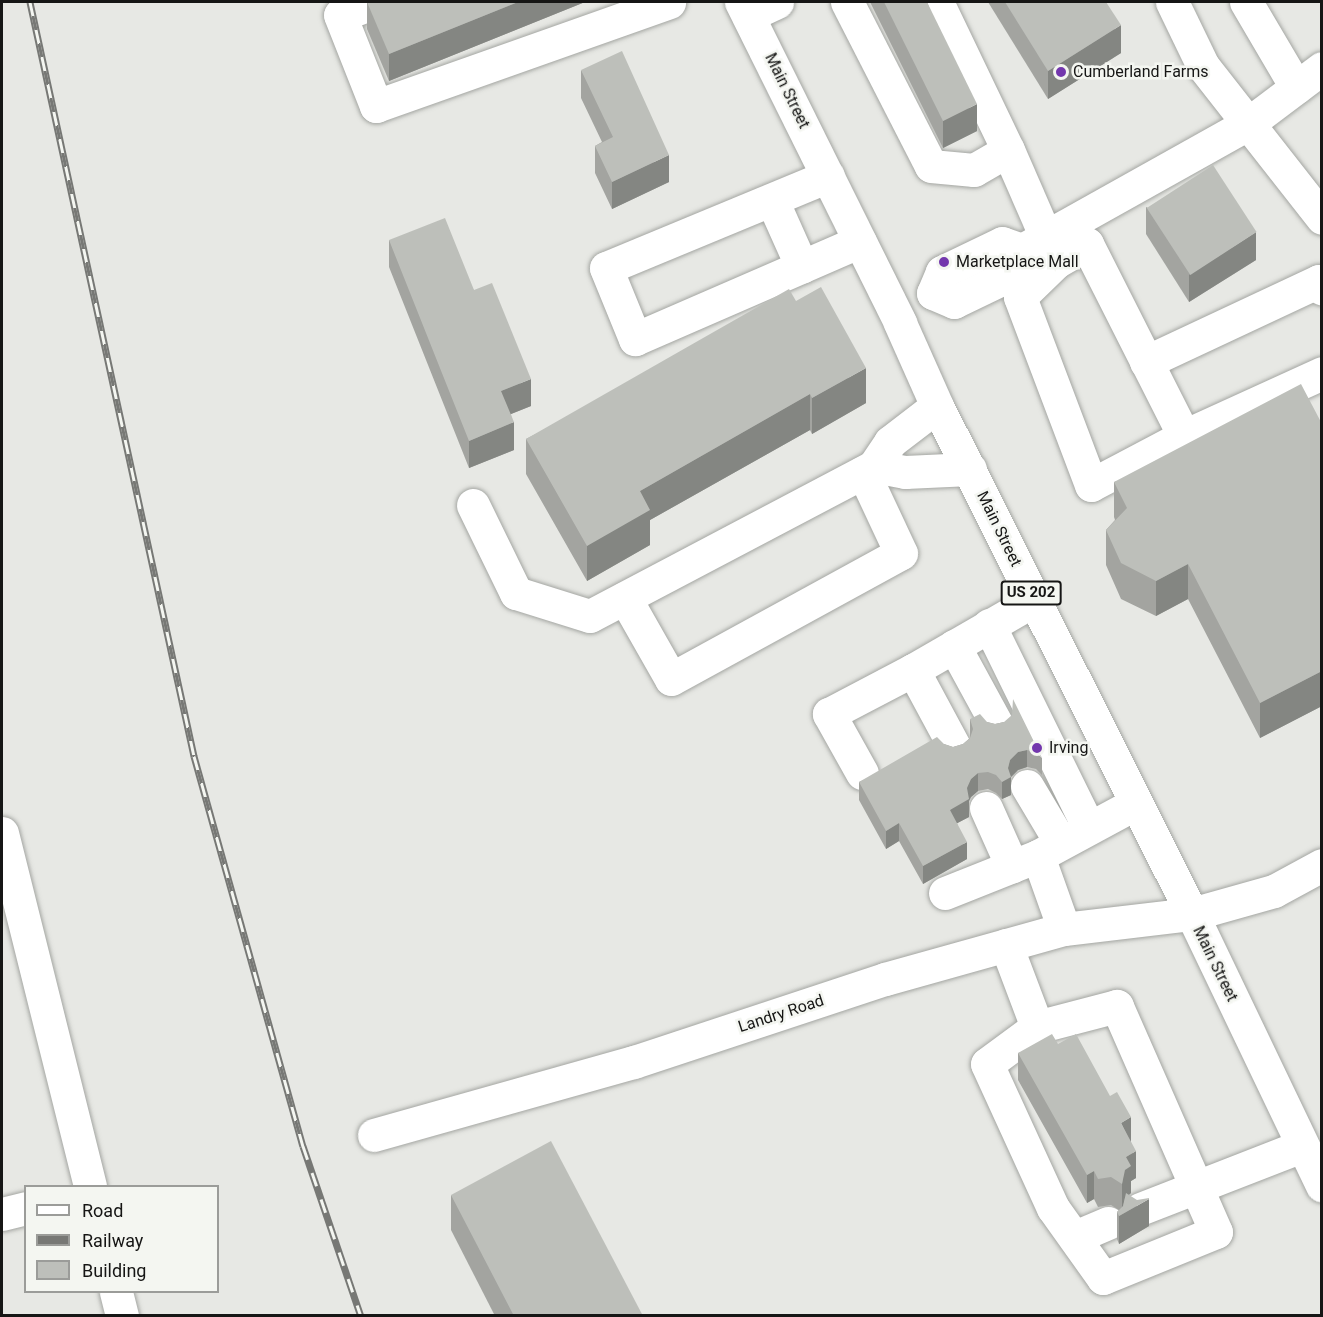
<!DOCTYPE html>
<style>
body{margin:0}
#map{position:relative;width:1323px;height:1317px;overflow:hidden;background:#e7e8e4;font-family:Roboto,sans-serif}
div>[style]{position:absolute}
[style*='--x']{left:calc(var(--x)*1px);top:calc(var(--y)*1px);width:calc(var(--w)*1px);rotate:calc(var(--a)*1deg)}
.roads{filter:drop-shadow(0 0 2px #a4a6a2) drop-shadow(0 0 2px #a4a6a2)}
.minor>*{height:33px;margin:-16.5px;padding:0 16.5px;transform-origin:16.5px;border-radius:16.5px;background:#fff}
.highway>*{height:33px;margin:-16.5px;padding:0 16.5px;transform-origin:16.5px;border-radius:16.5px;background:#fff}
.rail>*{height:7px;margin-top:-3.5px;transform-origin:0;background:repeating-linear-gradient(90deg,#f4f6f1 0 14px,#777875 0 28px);box-sizing:border-box;border-block:2px solid #777875}
.wall>*{inset:0;background:#a3a4a0}
.shaded-wall>*{inset:0;background:#848682}
.building>*{inset:0;background:#bdbfba;transform-origin:0 0}
.dots>*{width:16px;height:16px;translate:-50% -50%;box-sizing:border-box;border:3px solid #f4f6f1;border-radius:50%}
span{translate:-50% -50%;white-space:nowrap;text-align:center;line-height:1.15;-webkit-text-stroke:5px #f4f6f1;paint-order:stroke}
.shield-label span{padding:2px 4px;background:#f4f6f1;border:2px solid;border-radius:4px;-webkit-text-stroke-width:0}
.shield-label{font-size:15px;color:#161615;font-weight:700}
.poi-label{font-size:16px;color:#161615}
.left{translate:0 -50%;text-align:left}
.street-label{font-size:16px;color:#161615}
.frame{position:absolute;inset:0;border:3px solid #161615;pointer-events:none}
.legend{position:absolute;left:24px;top:1185px;width:195px;height:108px;box-sizing:border-box;background:#f4f6f1;border:2px solid #9b9c99;margin:0;padding:8px 10px;list-style:none;font-size:18px;color:#161615}
.legend li{display:flex;align-items:center;gap:12px;height:30px}
.legend b{width:30px;border:2px solid #9b9c99}
</style>
<div id="map">
<div class="roads">
<div class="minor">
<i style="--x:376;--y:2;--w:38;--a:160"></i>
<i style="--x:340;--y:15;--w:98;--a:68.4"></i>
<i style="--x:376;--y:106;--w:311;--a:-19.5"></i>
<i style="--x:847;--y:2;--w:184;--a:62.9"></i>
<i style="--x:931;--y:166;--w:43;--a:5.3"></i>
<i style="--x:974;--y:170;--w:39;--a:-30"></i>
<i style="--x:937;--y:2;--w:164;--a:64.4"></i>
<i style="--x:1008;--y:150;--w:116;--a:66.5"></i>
<i style="--x:1172;--y:2;--w:71;--a:64.2"></i>
<i style="--x:1203;--y:66;--w:193;--a:51.9"></i>
<i style="--x:1246;--y:2;--w:99;--a:59.5"></i>
<i style="--x:749;--y:15;--w:31;--a:-25"></i>
<i style="--x:828;--y:176;--w:240;--a:157.5"></i>
<i style="--x:606;--y:268;--w:77;--a:67.8"></i>
<i style="--x:635;--y:339;--w:245;--a:-23.5"></i>
<i style="--x:772;--y:200;--w:73;--a:65.9"></i>
<i style="--x:1087;--y:244;--w:215;--a:63.2"></i>
<i style="--x:1184;--y:436;--w:105;--a:152.2"></i>
<i style="--x:1091;--y:485;--w:201;--a:-110.7"></i>
<i style="--x:1020;--y:297;--w:50;--a:-44.2"></i>
<i style="--x:1056;--y:262;--w:36;--a:-30"></i>
<i style="--x:1022;--y:250;--w:21;--a:-161"></i>
<i style="--x:1002;--y:243;--w:67;--a:154.2"></i>
<i style="--x:942;--y:272;--w:23;--a:113"></i>
<i style="--x:933;--y:293;--w:23;--a:23"></i>
<i style="--x:954;--y:302;--w:64;--a:-25.8"></i>
<i style="--x:1012;--y:274;--w:26;--a:-67"></i>
<i style="--x:1022;--y:250;--w:260;--a:-29.2"></i>
<i style="--x:1249;--y:123;--w:91;--a:-37"></i>
<i style="--x:1146;--y:362;--w:191;--a:-25.1"></i>
<i style="--x:1319;--y:281;--w:8;--a:67"></i>
<i style="--x:1184;--y:436;--w:152;--a:-24.5"></i>
<i style="--x:874;--y:466;--w:32;--a:11"></i>
<i style="--x:905;--y:472;--w:65;--a:-2.6"></i>
<i style="--x:473;--y:505;--w:98;--a:64"></i>
<i style="--x:516;--y:593;--w:77;--a:17.3"></i>
<i style="--x:590;--y:616;--w:321;--a:-27.8"></i>
<i style="--x:874;--y:466;--w:29;--a:-56"></i>
<i style="--x:890;--y:442;--w:59;--a:-37.5"></i>
<i style="--x:625;--y:598;--w:93;--a:60.4"></i>
<i style="--x:671;--y:679;--w:262;--a:-28.7"></i>
<i style="--x:901;--y:553;--w:89;--a:-115.1"></i>
<i style="--x:989;--y:625;--w:226;--a:63.8"></i>
<i style="--x:954;--y:646;--w:88;--a:61.4"></i>
<i style="--x:913;--y:670;--w:86;--a:61.7"></i>
<i style="--x:862;--y:773;--w:68;--a:-119.2"></i>
<i style="--x:829;--y:714;--w:95;--a:-27.6"></i>
<i style="--x:913;--y:670;--w:140;--a:-30"></i>
<i style="--x:1027;--y:786;--w:66;--a:59.2"></i>
<i style="--x:986;--y:808;--w:64;--a:65.9"></i>
<i style="--x:2;--y:833;--w:364;--a:76"></i>
<i style="--x:1038;--y:856;--w:77;--a:70.4"></i>
<i style="--x:945;--y:893;--w:100;--a:-21.7"></i>
<i style="--x:1038;--y:856;--w:111;--a:-28.4"></i>
<i style="--x:1006;--y:945;--w:88;--a:69.3"></i>
<i style="--x:1037;--y:1027;--w:62;--a:143.5"></i>
<i style="--x:987;--y:1064;--w:158;--a:65.4"></i>
<i style="--x:1053;--y:1208;--w:86;--a:54.5"></i>
<i style="--x:1103;--y:1278;--w:122;--a:-22.2"></i>
<i style="--x:1216;--y:1232;--w:247;--a:-113.7"></i>
<i style="--x:1117;--y:1006;--w:83;--a:165.3"></i>
<i style="--x:374;--y:1135;--w:270;--a:-15.7"></i>
<i style="--x:634;--y:1062;--w:264;--a:-18.3"></i>
<i style="--x:885;--y:979;--w:186;--a:-15.6"></i>
<i style="--x:1064;--y:929;--w:129;--a:-6.7"></i>
<i style="--x:1192;--y:914;--w:85;--a:-15.7"></i>
<i style="--x:1274;--y:891;--w:55;--a:-28.4"></i>
<i style="--x:1140;--y:1209;--w:174;--a:-21.3"></i>
<i style="--x:2;--y:1214;--w:25;--a:-14"></i>
<i style="--x:1075;--y:1237;--w:36;--a:-23"></i>
<i style="--x:116;--y:1292;--w:25;--a:76"></i>
</div>
<div class="highway">
<i style="--x:741;--y:2;--w:358;--a:63.6"></i>
<i style="--x:900;--y:323;--w:91;--a:66"></i>
<i style="--x:937;--y:406;--w:568;--a:63.34"></i>
<i style="--x:1192;--y:914;--w:301;--a:64.4"></i>
</div>
</div>
<div class="rail">
<i style="--x:30;--y:2;--w:772;--a:77.73"></i>
<i style="--x:194;--y:756;--w:405;--a:74.4"></i>
<i style="--x:303;--y:1146;--w:180;--a:71.2"></i>
</div>
<div class="wall">
<i style="clip-path:polygon(367px 2px,585px 2px,389px 81px,367px 29px)"></i>
<i style="clip-path:polygon(870px 2px,927px 2px,977px 131px,943px 148px)"></i>
<i style="clip-path:polygon(988px 2px,1106px 2px,1121px 53px,1048px 99px)"></i>
<i style="clip-path:polygon(581px 70px,669px 182px,612px 209px,595px 173px,595px 146px,602px 142px,581px 98px)"></i>
<i style="clip-path:polygon(1146px 207px,1256px 260px,1189px 302px,1146px 234px)"></i>
<i style="clip-path:polygon(389px 240px,474px 290px,531px 406px,511px 414px,514px 450px,469px 468px,389px 267px)"></i>
<i style="clip-path:polygon(796px 301px,866px 403px,812px 434px,810px 430px,650px 520px,650px 545px,587px 581px,526px 474px,526px 439px)"></i>
<i style="clip-path:polygon(1322px 424px,1322px 706px,1260px 738px,1188px 599px,1156px 616px,1121px 599px,1106px 565px,1106px 530px,1115px 520px,1114px 517px,1114px 482px)"></i>
<i style="clip-path:polygon(970px 719px,987px 722px,995px 724px,1004px 722px,1042px 758px,1042px 775px,1036px 769px,1027px 767px,1018px 770px,1011px 777px,1011px 795px,1002px 799px,996px 793px,988px 789px,978px 791px,971px 797px,969px 801px,969px 817px,957px 823px,967px 859px,923px 884px,899px 841px,886px 849px,859px 800px,859px 782px,944px 744px,953px 747px,963px 744px,970px 738px)"></i>
<i style="clip-path:polygon(1058px 1044px,1131px 1142px,1136px 1178px,1131px 1181px,1131px 1193px,1129px 1195px,1149px 1226px,1119px 1244px,1117px 1239px,1117px 1212px,1119px 1210px,1111px 1205px,1098px 1207px,1094px 1199px,1087px 1203px,1018px 1080px,1018px 1053px)"></i>
<i style="clip-path:polygon(451px 1195px,643px 1316px,495px 1316px,451px 1230px)"></i>
</div>
<div class="shaded-wall">
<i style="clip-path:polygon(518px 2px,585px 2px,389px 81px,389px 54px)"></i>
<i style="clip-path:polygon(1121px 25px,1121px 53px,1048px 99px,1048px 71px)"></i>
<i style="clip-path:polygon(977px 104px,977px 131px,943px 148px,943px 121px)"></i>
<i style="clip-path:polygon(669px 155px,669px 182px,612px 209px,612px 182px)"></i>
<i style="clip-path:polygon(1256px 232px,1256px 260px,1189px 302px,1189px 275px)"></i>
<i style="clip-path:polygon(866px 368px,866px 403px,812px 434px,812px 398px)"></i>
<i style="clip-path:polygon(531px 379px,531px 406px,501px 418px,501px 391px)"></i>
<i style="clip-path:polygon(810px 394px,810px 430px,650px 520px,650px 545px,587px 581px,587px 546px,640px 491px)"></i>
<i style="clip-path:polygon(514px 422px,514px 450px,469px 468px,469px 441px)"></i>
<i style="clip-path:polygon(1188px 564px,1188px 599px,1156px 616px,1156px 581px)"></i>
<i style="clip-path:polygon(1322px 671px,1322px 706px,1260px 738px,1260px 703px)"></i>
<i style="clip-path:polygon(1027px 750px,1027px 767px,1018px 770px,1011px 777px,1011px 795px,1002px 799px,1002px 782px,1008px 768px,1010px 760px,1018px 752px)"></i>
<i style="clip-path:polygon(978px 773px,978px 791px,971px 797px,969px 801px,969px 817px,950px 827px,950px 810px,971px 779px)"></i>
<i style="clip-path:polygon(899px 823px,899px 841px,886px 849px,886px 831px)"></i>
<i style="clip-path:polygon(967px 842px,967px 859px,923px 884px,923px 866px)"></i>
<i style="clip-path:polygon(1131px 1117px,1131px 1144px,1121px 1123px)"></i>
<i style="clip-path:polygon(1136px 1151px,1136px 1178px,1131px 1181px,1131px 1193px,1125px 1198px,1122px 1211px,1122px 1184px,1126px 1157px)"></i>
<i style="clip-path:polygon(1094px 1171px,1094px 1199px,1087px 1203px,1087px 1175px)"></i>
<i style="clip-path:polygon(1149px 1199px,1149px 1226px,1119px 1244px,1119px 1216px)"></i>
</div>
<div class="building">
<i style="clip-path:polygon(367px 2px,518px 2px,389px 54px)"></i>
<i style="clip-path:polygon(884px 2px,927px 2px,977px 104px,943px 121px)"></i>
<i style="clip-path:polygon(1005px 2px,1106px 2px,1121px 25px,1048px 71px)"></i>
<i style="clip-path:polygon(622px 51px,669px 155px,612px 182px,595px 146px,613px 137px,581px 70px)"></i>
<i style="left:1213px;top:165px;width:80px;height:79px;rotate:57deg"></i>
<i style="clip-path:polygon(445px 218px,474px 290px,492px 283px,531px 379px,501px 391px,514px 422px,469px 441px,389px 240px)"></i>
<i style="clip-path:polygon(821px 287px,866px 368px,812px 398px,810px 394px,640px 491px,650px 510px,587px 546px,526px 439px,789px 289px,796px 301px)"></i>
<i style="clip-path:polygon(1301px 384px,1322px 424px,1322px 671px,1260px 703px,1188px 564px,1156px 581px,1121px 563px,1106px 530px,1127px 508px,1114px 482px)"></i>
<i style="clip-path:polygon(1013px 699px,1042px 758px,1036px 752px,1027px 750px,1018px 752px,1010px 760px,1008px 768px,1011px 777px,1002px 782px,996px 775px,988px 772px,978px 773px,971px 779px,967px 788px,969px 799px,950px 810px,967px 842px,923px 866px,899px 823px,886px 831px,859px 782px,937px 737px,944px 744px,953px 747px,963px 744px,970px 738px,973px 729px,970px 719px,980px 714px,987px 722px,995px 724px,1004px 722px,1012px 715px)"></i>
<i style="clip-path:polygon(1052px 1034px,1058px 1044px,1076px 1034px,1110px 1096px,1117px 1092px,1131px 1117px,1121px 1123px,1136px 1151px,1126px 1157px,1131px 1166px,1125px 1170px,1122px 1184px,1111px 1177px,1098px 1179px,1094px 1171px,1087px 1175px,1018px 1053px)"></i>
<i style="clip-path:polygon(551px 1141px,643px 1316px,514px 1316px,451px 1195px)"></i>
<i style="clip-path:polygon(1126px 1193px,1137px 1200px,1149px 1198px,1149px 1199px,1119px 1216px,1117px 1212px,1123px 1206px)"></i>
</div>
<div class="dots">
<i style="left:1061px;top:72px;background:#7337ad"></i>
<i style="left:944px;top:262px;background:#7337ad"></i>
<i style="left:1037px;top:748px;background:#7337ad"></i>
</div>
<div class="shield-label">
<span style="left:1031px;top:593px">US 202</span>
</div>
<div class="poi-label">
<span class="left" style="left:1073px;top:72px">Cumberland Farms</span>
<span class="left" style="left:956px;top:262px">Marketplace Mall</span>
<span class="left" style="left:1049px;top:748px">Irving</span>
</div>
<div class="street-label">
<span style="left:787px;top:91px;rotate:64deg">Main Street</span>
<span style="left:999px;top:529px;rotate:64deg">Main Street</span>
<span style="left:1215px;top:964px;rotate:64deg">Main Street</span>
<span style="left:781px;top:1014px;rotate:-18deg">Landry Road</span>
</div>
<div class="frame"></div>
<ul class="legend">
<li><b style="height:8px;background:#fff"></b>Road</li>
<li><b style="height:8px;background:#777875"></b>Railway</li>
<li><b style="height:16px;background:#bdbfba"></b>Building</li>
</ul>
</div>
